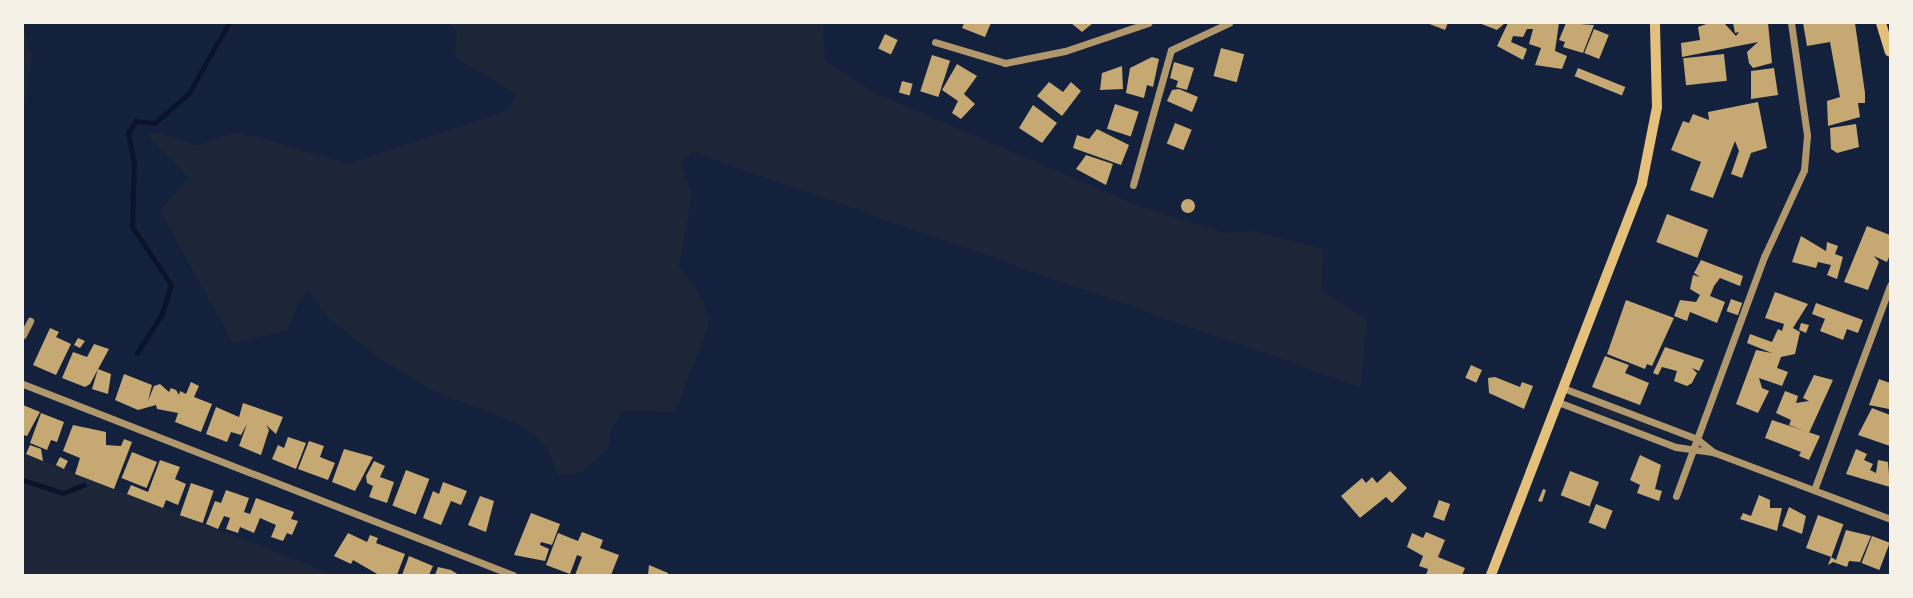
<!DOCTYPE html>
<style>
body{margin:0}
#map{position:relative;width:1913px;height:598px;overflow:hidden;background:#14213d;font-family:"Open Sans",sans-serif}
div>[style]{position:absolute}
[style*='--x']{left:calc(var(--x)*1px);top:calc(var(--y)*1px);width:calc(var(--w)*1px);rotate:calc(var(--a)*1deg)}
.green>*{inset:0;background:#1d2539}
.stream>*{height:4.5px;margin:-2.25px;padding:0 2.25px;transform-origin:2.25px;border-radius:2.25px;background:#0b132b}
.building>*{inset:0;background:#c6a872;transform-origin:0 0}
.round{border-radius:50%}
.minor>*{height:7px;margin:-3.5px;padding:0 3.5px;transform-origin:3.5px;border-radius:3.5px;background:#b1986c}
.secondary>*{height:10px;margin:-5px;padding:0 5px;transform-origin:5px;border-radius:5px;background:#e5c07b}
span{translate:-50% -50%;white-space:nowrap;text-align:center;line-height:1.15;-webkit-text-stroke:7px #f6f1e7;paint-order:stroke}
.frame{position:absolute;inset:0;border:24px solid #f6f1e7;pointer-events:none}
</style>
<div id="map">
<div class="green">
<i style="clip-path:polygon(23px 23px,32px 58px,23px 116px)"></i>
<i style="clip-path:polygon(449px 23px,823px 23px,825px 61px,877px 94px,1129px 202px,1224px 233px,1251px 231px,1323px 249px,1322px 292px,1367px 319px,1361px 387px,693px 152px,681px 163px,692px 196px,679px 266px,702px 299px,709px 324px,675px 412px,623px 411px,612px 428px,608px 448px,582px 472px,558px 475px,546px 445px,517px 423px,434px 391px,384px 361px,328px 318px,309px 290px,299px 301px,288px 330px,233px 343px,160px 211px,188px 178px,148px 135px,159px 132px,197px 146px,238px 132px,349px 164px,505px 112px,518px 95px,455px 57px,457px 32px)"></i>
<i style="clip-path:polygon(1595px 405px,1664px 431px,1665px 434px,1593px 410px)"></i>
<i style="clip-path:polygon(23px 453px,334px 575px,23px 575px)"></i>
</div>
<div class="stream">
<i style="--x:137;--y:353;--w:46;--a:-57.3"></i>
<i style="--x:162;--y:314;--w:30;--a:-73"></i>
<i style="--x:171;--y:285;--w:70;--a:-123.9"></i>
<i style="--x:132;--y:227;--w:63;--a:-88.2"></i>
<i style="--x:134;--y:164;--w:32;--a:-101"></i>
<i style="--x:128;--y:133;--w:14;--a:-56"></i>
<i style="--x:136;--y:121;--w:19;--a:6"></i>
<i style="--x:155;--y:123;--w:45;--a:-41.4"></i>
<i style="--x:189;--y:93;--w:81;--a:-60.3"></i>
<i style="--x:23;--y:480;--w:42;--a:18"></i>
<i style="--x:63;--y:493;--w:22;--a:-21"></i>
</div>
<div class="building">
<i style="clip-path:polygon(964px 23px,991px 23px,985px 37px,962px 28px)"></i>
<i style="clip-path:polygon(1071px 23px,1093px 23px,1082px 32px)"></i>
<i style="clip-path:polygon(1427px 23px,1448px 23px,1445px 30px)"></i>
<i style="clip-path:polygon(1479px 23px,1505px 23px,1497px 30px)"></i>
<i style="clip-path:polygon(1508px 23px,1559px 23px,1555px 51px,1567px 56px,1562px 69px,1535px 65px,1541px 48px,1529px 44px,1533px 29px,1527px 29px,1523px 37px,1513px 36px,1511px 42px,1527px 49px,1523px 60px,1497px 46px)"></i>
<i style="clip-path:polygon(1566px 23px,1594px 25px,1583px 53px,1563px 47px,1565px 42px,1559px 40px)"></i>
<i style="clip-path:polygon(1709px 23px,1724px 23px,1736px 36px,1739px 32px,1735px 33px,1733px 23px,1768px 23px,1772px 63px,1753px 68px,1749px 63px,1747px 52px,1758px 42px,1682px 57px,1681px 43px,1700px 40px,1698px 27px)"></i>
<i style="clip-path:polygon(1803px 23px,1855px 23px,1865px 93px,1865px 103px,1858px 103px,1860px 117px,1828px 126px,1827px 101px,1840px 97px,1830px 42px,1807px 46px)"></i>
<i style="left:1594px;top:29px;width:16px;height:26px;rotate:22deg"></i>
<i style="left:885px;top:34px;width:14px;height:16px;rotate:25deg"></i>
<i style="left:1221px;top:48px;width:24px;height:29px;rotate:15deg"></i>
<i style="left:1724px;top:54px;width:27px;height:41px;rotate:84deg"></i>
<i style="left:932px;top:55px;width:19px;height:38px;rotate:18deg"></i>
<i style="clip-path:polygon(1152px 57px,1159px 59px,1153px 87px,1147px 85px,1144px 98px,1126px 93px,1130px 68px)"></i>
<i style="clip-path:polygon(1174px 62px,1194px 68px,1187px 90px,1176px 87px,1178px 81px,1170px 78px)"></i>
<i style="clip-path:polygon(957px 64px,977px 76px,964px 94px,975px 104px,961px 119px,952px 113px,958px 101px,942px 90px)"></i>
<i style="clip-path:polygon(1122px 66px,1123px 89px,1100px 90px,1102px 73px)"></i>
<i style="left:1578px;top:68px;width:51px;height:9px;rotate:22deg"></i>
<i style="clip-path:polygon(1774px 68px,1778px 95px,1751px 99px,1751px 71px)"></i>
<i style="left:902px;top:81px;width:11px;height:12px;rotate:15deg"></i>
<i style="clip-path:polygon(1049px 82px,1063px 92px,1071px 82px,1081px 91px,1062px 116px,1037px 96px)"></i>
<i style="clip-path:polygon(1179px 89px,1198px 97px,1192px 112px,1167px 101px,1172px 90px)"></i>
<i style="clip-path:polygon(1758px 102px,1767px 148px,1751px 153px,1742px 178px,1731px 174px,1739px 151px,1735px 141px,1713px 198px,1690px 190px,1701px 162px,1671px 150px,1683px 121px,1689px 123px,1693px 114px,1709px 120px,1708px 112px)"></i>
<i style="left:1115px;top:104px;width:25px;height:26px;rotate:18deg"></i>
<i style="clip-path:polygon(1033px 105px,1057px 123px,1042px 143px,1019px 128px)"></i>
<i style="left:1175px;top:123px;width:18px;height:22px;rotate:22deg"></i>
<i style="clip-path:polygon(1856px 124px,1859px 147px,1837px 153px,1831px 149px,1830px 128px)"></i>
<i style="clip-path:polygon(1097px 129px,1129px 145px,1121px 165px,1073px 148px,1077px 135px,1089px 139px)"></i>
<i style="clip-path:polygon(1086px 155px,1113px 164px,1106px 185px,1076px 169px)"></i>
<i class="round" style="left:1181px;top:199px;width:14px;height:14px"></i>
<i style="left:1667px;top:214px;width:44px;height:30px;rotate:21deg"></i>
<i style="clip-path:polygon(1867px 226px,1890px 235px,1889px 257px,1887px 262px,1874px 256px,1879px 262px,1868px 290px,1844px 282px)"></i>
<i style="clip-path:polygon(1801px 236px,1826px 251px,1827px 242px,1838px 246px,1835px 254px,1843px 257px,1837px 279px,1827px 275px,1831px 265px,1818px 262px,1816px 268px,1792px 262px)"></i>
<i style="clip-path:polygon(1701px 260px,1743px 276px,1740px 286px,1720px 278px,1714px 286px,1710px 296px,1725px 302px,1717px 323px,1690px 312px,1687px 321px,1674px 316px,1680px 300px,1696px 302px,1700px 295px,1690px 289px,1693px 275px,1700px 277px,1694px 273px)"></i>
<i style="clip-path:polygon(1775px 292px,1808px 304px,1793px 328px,1800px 332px,1795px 354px,1781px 357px,1777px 368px,1788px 372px,1782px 386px,1759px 378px,1762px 388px,1769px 391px,1758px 413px,1736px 404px,1756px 350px,1772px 353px,1747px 343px,1750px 334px,1772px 342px,1778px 329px,1782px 331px,1784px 324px,1765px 318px)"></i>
<i style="left:1731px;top:299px;width:12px;height:13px;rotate:20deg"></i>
<i style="clip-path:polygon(1626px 300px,1674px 318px,1652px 366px,1647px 364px,1645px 369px,1607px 354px)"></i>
<i style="clip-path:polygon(1816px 303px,1863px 320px,1858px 333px,1847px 329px,1843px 340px,1820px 331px,1825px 319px,1812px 314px)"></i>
<i style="clip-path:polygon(1801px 323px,1809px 325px,1806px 333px,1799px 330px)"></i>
<i style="clip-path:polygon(50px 328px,59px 332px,56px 337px,71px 344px,56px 375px,33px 365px)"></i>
<i style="clip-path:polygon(78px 338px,85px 341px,80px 348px,74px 345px)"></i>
<i style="clip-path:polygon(94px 344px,109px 349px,90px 384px,85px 387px,62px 378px,73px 352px,87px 357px)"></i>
<i style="clip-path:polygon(1665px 347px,1704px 360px,1699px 371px,1692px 368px,1697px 373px,1692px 383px,1687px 386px,1674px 381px,1677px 371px,1662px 367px,1658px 375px,1653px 373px)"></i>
<i style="clip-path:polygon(1605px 356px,1629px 365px,1625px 373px,1649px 383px,1640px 405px,1592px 387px)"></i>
<i style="left:1471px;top:365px;width:12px;height:14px;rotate:24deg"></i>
<i style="clip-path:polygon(98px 369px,111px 374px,108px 394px,92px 389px)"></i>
<i style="clip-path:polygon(124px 374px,152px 385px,148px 401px,154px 386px,160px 384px,169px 392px,171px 388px,176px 390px,179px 395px,180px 391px,186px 394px,191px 382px,199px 386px,194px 397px,212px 404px,201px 432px,175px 422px,178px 413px,157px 409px,156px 405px,138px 410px,115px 400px)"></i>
<i style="clip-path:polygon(1814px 375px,1833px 380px,1809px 433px,1789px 425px,1791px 420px,1776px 413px,1785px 391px,1798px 396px,1796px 403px,1809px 401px,1803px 398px)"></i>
<i style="clip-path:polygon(1495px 377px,1520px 387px,1522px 382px,1533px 386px,1524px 409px,1489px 393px,1488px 378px)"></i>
<i style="clip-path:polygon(1879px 379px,1890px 383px,1889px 409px,1869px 405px)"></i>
<i style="clip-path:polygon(243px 403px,283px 417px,276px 434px,266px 425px,269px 430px,261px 455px,239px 446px,247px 424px,241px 435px,231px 432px,227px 442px,206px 434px,216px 407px,239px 417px)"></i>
<i style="clip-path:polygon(23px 405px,40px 412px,27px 436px,23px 435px)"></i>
<i style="clip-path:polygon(1872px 408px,1890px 415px,1890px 446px,1858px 435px)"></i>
<i style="clip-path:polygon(41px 413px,64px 422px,57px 442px,51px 440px,47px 450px,30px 443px)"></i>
<i style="clip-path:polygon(1772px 420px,1820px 436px,1809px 460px,1799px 456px,1801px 452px,1765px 438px)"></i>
<i style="clip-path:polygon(73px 425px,106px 432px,106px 445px,121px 446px,124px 439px,132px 442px,114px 489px,75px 474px,80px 458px,63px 451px)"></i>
<i style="clip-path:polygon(288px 437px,306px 443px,296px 469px,272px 459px,278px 445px,284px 448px)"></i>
<i style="clip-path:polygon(309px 441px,324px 446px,320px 457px,335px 463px,328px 480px,298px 469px)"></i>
<i style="clip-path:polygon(30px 445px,41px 449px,43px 461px,26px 454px)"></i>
<i style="clip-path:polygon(344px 449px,373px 457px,355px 491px,332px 482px)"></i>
<i style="clip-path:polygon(1856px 449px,1867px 454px,1864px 460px,1873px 464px,1870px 470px,1876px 473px,1878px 460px,1888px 462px,1890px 487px,1846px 474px)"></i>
<i style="left:132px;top:452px;width:27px;height:28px;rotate:22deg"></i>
<i style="clip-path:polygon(1640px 455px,1661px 465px,1655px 489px,1662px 491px,1659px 501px,1637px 493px,1640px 485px,1630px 480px)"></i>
<i style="left:60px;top:457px;width:9px;height:9px;rotate:27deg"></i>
<i style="clip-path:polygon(160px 460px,180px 467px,175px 479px,186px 484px,178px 505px,166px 500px,163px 508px,127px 494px,131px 485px,148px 492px)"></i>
<i style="clip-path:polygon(374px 461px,385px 466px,380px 477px,394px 482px,387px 503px,369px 497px,373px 486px,367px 483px,366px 476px)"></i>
<i style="left:406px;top:470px;width:25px;height:38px;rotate:21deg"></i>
<i style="clip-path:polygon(1390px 471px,1407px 488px,1392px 503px,1386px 497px,1360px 518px,1341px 496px,1362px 478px,1366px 483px,1372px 477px,1377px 483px)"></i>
<i style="left:1570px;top:471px;width:31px;height:26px;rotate:21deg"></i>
<i style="clip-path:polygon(443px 482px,467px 491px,461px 505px,451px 501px,441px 525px,423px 518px,433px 491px,439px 494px)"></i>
<i style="left:191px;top:483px;width:24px;height:34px;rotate:19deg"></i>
<i style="clip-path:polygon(1543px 489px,1546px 490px,1542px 502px,1538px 501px)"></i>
<i style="clip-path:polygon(226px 490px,249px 498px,244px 512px,250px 514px,256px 498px,294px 512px,291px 519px,298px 521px,292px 535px,287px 533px,283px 541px,271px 537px,276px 525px,260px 518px,254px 533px,240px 527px,238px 533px,226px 529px,230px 518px,224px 516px,218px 529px,206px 524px,215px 501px,221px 503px)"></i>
<i style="clip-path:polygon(1759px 495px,1770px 500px,1770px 508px,1782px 508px,1777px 531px,1740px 519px,1743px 513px,1751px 516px)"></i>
<i style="clip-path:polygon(480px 496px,494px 501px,486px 532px,468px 525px)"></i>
<i style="left:1439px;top:500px;width:12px;height:18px;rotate:20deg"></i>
<i style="left:1596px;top:504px;width:18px;height:20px;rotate:22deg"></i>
<i style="clip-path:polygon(1789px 507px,1806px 516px,1802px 534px,1782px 526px)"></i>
<i style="clip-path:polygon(531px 513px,560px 524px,552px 545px,541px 542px,540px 545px,549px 549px,545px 561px,514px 555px)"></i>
<i style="left:1818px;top:515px;width:27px;height:35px;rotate:20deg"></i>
<i style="clip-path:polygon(1846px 530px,1871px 536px,1860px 562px,1849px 561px,1847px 567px,1833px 562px,1828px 565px,1831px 557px,1836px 560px)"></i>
<i style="clip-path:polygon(582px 532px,603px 540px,600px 548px,619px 555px,611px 575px,575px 575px,582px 557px,577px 555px,570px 574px,546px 565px,558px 533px,578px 541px)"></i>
<i style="clip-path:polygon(1426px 532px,1445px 540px,1438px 557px,1465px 568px,1462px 575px,1426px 575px,1428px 569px,1419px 566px,1423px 556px,1407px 547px,1412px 533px,1423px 538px)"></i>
<i style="clip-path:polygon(348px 533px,367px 542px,370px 535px,378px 538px,376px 543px,405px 554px,397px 575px,379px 575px,353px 560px,351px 564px,334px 556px)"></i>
<i style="left:1872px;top:536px;width:19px;height:29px;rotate:21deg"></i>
<i style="clip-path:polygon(409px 556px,433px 566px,429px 575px,402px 575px)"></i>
<i style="clip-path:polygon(649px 565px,668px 573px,668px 575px,648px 575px)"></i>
<i style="clip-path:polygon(438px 567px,451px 570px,459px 575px,435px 575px)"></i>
</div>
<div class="minor">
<i style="--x:935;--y:42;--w:73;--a:16.7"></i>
<i style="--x:1005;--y:63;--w:61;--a:-11.3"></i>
<i style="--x:1065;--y:51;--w:88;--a:-18.6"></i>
<i style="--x:1133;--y:185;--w:140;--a:-74.3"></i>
<i style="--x:1171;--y:50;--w:64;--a:-25"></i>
<i style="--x:23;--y:335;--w:16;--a:-63"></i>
<i style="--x:23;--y:384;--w:526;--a:21.3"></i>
<i style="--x:1563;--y:388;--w:143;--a:20.8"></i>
<i style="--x:1697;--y:439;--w:21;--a:39"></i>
<i style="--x:1558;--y:402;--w:126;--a:20.9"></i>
<i style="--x:1676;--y:447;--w:37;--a:8"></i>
<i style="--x:1713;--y:452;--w:189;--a:20.7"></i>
<i style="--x:1814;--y:490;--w:218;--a:-69.6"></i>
<i style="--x:1676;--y:496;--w:255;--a:-69.8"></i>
<i style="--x:1764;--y:257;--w:96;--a:-65.3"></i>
<i style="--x:1804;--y:170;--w:35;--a:-85"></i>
<i style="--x:1807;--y:135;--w:113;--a:-98.1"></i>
</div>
<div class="secondary">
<i style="--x:1881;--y:23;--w:30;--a:73"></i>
<i style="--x:1491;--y:575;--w:420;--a:-68.9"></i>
<i style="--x:1642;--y:183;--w:77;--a:-78.8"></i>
<i style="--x:1657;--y:107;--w:84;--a:-91.4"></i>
</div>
<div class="frame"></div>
</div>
